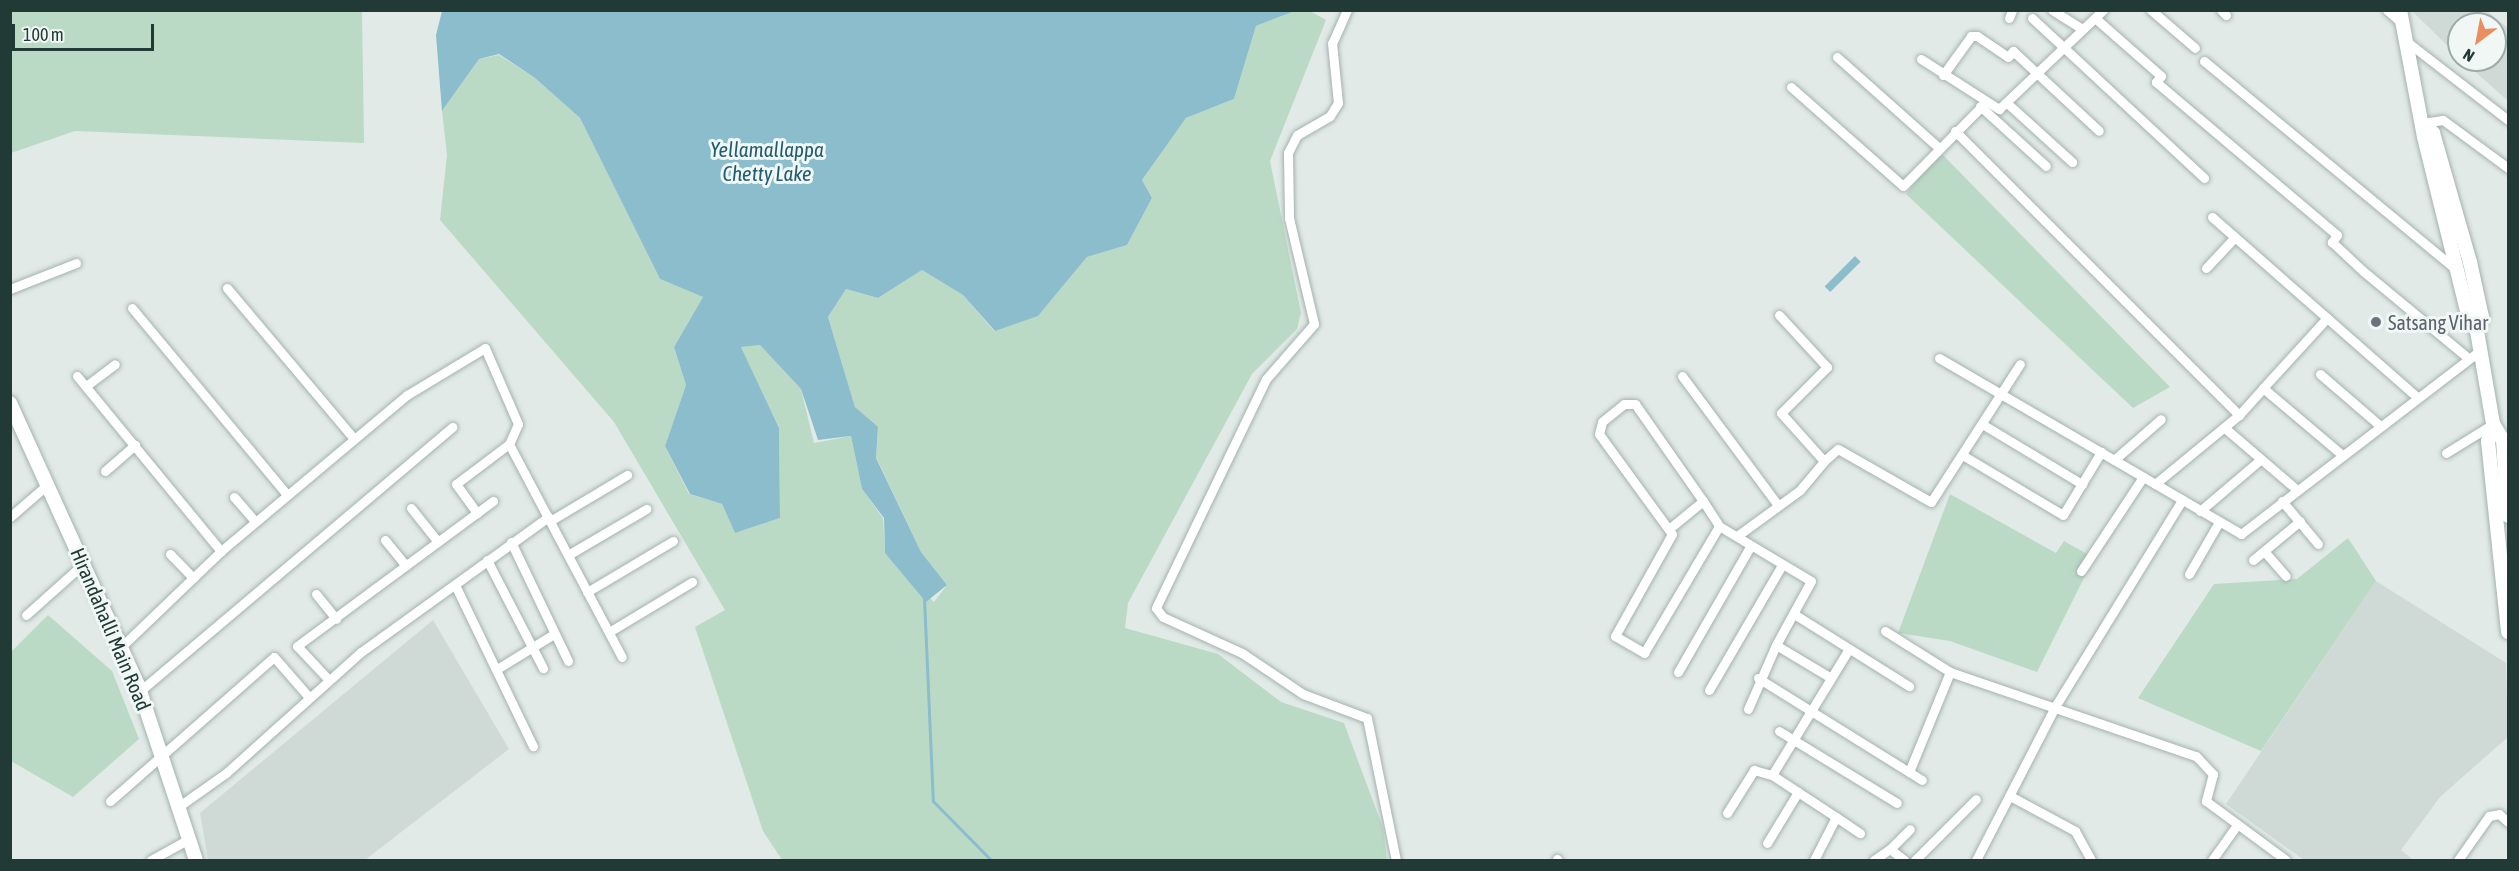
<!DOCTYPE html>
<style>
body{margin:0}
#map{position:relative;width:2519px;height:871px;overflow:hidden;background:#e1eae7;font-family:"Asap Condensed",sans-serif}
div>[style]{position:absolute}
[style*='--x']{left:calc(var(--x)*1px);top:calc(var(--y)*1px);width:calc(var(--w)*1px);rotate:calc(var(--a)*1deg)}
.built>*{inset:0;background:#cfdad6}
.green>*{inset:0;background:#badac6}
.water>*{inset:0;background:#8bbdcd;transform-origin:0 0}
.stream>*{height:3px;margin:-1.5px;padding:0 1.5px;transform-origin:1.5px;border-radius:1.5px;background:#8bbdcd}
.roads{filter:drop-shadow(0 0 2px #a4b2ae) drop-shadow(0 0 2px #a4b2ae)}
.minor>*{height:9px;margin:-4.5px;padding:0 4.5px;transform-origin:4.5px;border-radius:4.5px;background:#fff}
.secondary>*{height:14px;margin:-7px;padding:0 7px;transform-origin:7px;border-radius:7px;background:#fff}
.dots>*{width:16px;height:16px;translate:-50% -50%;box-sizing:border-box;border:3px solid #f1f7f4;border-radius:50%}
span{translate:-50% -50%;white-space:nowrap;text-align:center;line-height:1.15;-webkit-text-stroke:6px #f1f7f4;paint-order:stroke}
.worship-label{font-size:20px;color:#5b616d}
.left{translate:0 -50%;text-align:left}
.street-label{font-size:20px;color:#223a36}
.water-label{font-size:21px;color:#205d72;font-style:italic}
.frame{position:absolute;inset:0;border:12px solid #223a36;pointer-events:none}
.north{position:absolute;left:2447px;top:12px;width:60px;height:60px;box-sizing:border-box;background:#f1f7f4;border:2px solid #9eaba8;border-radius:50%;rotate:212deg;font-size:16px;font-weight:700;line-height:24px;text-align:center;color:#223a36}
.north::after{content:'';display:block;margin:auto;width:21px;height:27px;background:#ea8e5f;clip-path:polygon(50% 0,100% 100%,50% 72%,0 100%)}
.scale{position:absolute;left:12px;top:24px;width:142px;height:27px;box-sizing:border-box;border:3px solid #223a36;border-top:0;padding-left:8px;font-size:18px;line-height:21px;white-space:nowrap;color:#223a36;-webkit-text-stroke:4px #f1f7f4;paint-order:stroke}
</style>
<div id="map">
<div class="built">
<i style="clip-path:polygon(2412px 11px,2487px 11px,2508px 28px,2508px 101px,2462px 60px,2495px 60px,2495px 24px,2459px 24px,2459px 57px)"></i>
<i style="clip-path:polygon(2376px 581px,2506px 663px,2508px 737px,2440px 797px,2401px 850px,2413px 860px,2304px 860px,2226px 804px)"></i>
<i style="clip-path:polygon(433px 620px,509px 749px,365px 860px,208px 860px,200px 813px)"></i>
</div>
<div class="green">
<i style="clip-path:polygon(10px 11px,362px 11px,364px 143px,75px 131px,11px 153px)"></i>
<i style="clip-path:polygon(1295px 11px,1310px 11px,1326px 20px,1270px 161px,1301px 313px,1297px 329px,1252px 374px,1128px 603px,1125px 628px,1218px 654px,1281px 702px,1344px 723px,1383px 828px,1387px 860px,782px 860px,763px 831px,695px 627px,725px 610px,614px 422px,440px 220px,447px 155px,442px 111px,479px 59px,499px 55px,535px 78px,580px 118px,660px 279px,703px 297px,674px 347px,686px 385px,665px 446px,689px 494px,722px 504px,735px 533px,780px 518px,779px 428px,741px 347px,760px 345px,801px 389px,814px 443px,851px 436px,862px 489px,883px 518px,885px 553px,934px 602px,947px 585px,921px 552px,876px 457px,878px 428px,855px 407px,828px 317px,846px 289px,878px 298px,922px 270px,963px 295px,994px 331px,1038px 316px,1087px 257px,1127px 245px,1152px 198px,1142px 180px,1186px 118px,1234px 99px,1256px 26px)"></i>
<i style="clip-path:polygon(1940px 152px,2170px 387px,2133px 408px,1906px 194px)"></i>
<i style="clip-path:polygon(1950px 494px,2056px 553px,2064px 541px,2094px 558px,2037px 672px,1950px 641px,1898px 633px)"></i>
<i style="clip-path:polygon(2348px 538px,2376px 581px,2261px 751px,2138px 698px,2214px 584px,2297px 579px)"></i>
<i style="clip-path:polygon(48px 615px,112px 671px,139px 739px,73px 797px,11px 761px,11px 652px)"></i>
</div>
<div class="water">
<i style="clip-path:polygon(442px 11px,442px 10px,1295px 11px,1256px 26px,1234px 99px,1186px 118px,1142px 180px,1152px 198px,1127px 245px,1087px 257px,1038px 316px,995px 331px,963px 295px,922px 270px,878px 298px,846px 289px,828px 317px,855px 407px,878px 427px,876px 458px,921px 552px,947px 585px,926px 602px,885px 553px,884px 518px,862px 489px,851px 436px,818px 440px,801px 389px,760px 345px,741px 347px,779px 428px,780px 518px,735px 533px,722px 504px,690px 494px,665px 446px,686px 385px,674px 347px,703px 297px,660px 279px,580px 118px,535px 78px,499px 54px,479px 59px,442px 111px,436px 35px)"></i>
<i style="left:1855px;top:256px;width:8px;height:43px;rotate:45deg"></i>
</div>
<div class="stream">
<i style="--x:924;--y:598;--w:203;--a:87.5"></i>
<i style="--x:933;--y:801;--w:83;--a:45.5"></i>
</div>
<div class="roads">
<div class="minor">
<i style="--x:1347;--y:10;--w:36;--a:114"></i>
<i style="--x:1332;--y:43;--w:60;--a:84.3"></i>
<i style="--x:1338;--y:103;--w:15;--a:122"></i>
<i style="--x:1330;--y:116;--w:38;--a:150"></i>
<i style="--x:1297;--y:135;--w:20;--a:117"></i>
<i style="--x:1288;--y:153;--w:65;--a:89.1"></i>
<i style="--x:1289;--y:218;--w:109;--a:76.7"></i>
<i style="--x:1314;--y:324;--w:73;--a:131.1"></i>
<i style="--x:1266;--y:379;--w:254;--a:115.7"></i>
<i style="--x:1156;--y:608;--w:11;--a:52"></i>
<i style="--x:1163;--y:617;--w:87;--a:24.5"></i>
<i style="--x:1242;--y:653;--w:73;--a:33.9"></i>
<i style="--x:1303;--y:694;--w:68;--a:20.6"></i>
<i style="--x:1367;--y:718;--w:145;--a:78.5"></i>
<i style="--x:2052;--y:10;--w:36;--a:32"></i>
<i style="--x:2151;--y:10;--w:58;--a:40.8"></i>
<i style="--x:2221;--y:10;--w:7;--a:45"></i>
<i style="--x:2387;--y:10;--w:20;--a:41"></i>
<i style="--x:2009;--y:18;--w:9;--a:-69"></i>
<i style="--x:2032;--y:18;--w:235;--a:42.9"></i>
<i style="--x:2095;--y:18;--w:88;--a:41.3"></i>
<i style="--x:2161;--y:76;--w:8;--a:130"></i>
<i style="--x:2156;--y:82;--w:237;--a:40.2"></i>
<i style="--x:2337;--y:235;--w:9;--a:126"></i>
<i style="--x:2332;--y:242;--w:42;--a:43.1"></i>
<i style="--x:2363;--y:271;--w:136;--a:39.6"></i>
<i style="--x:2406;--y:41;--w:129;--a:37.8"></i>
<i style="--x:1837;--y:57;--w:135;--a:41.7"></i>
<i style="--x:1921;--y:59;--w:93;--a:32.7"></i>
<i style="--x:1999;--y:109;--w:144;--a:-43.6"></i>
<i style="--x:2204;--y:61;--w:328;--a:39.6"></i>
<i style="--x:1943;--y:75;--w:48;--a:-54.3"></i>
<i style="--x:1971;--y:36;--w:6;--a:0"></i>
<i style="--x:1977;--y:36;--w:37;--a:34"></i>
<i style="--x:2008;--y:57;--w:8;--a:-50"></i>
<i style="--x:2013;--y:51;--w:117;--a:42.9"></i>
<i style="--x:1791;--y:87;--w:149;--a:41.5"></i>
<i style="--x:1903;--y:186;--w:115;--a:-45.4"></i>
<i style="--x:2007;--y:103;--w:88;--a:42.2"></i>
<i style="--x:1980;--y:106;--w:89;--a:42.3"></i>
<i style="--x:2422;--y:123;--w:21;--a:-8"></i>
<i style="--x:2443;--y:120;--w:81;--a:36.4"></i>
<i style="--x:1955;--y:131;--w:402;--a:45"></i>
<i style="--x:2239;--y:415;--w:36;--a:-48"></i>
<i style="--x:2263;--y:388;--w:102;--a:40.2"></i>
<i style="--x:2212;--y:217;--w:273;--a:41.3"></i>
<i style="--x:2206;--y:268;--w:42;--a:-46.9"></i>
<i style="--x:227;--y:288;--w:197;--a:49.9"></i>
<i style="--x:10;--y:289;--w:71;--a:-21.5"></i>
<i style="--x:132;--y:308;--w:243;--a:50.3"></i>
<i style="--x:1779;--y:315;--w:71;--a:47.3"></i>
<i style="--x:1827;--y:367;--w:65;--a:135"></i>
<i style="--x:1781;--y:413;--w:64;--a:48.1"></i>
<i style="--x:1824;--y:461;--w:18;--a:-41"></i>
<i style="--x:1838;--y:449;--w:107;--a:29.7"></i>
<i style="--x:1931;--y:502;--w:164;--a:-57.2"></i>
<i style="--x:1939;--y:358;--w:350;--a:30.2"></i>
<i style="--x:2241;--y:534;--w:302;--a:-37.5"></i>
<i style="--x:2320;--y:374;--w:78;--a:40.8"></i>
<i style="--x:77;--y:376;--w:227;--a:50.6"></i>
<i style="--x:1682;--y:376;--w:159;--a:53.4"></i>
<i style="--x:86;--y:386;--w:36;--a:-37"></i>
<i style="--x:2263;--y:388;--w:95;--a:-47.6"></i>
<i style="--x:1982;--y:424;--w:117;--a:31"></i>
<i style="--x:2226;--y:429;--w:92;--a:40.6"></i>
<i style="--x:509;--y:444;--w:241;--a:62.1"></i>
<i style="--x:2446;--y:453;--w:55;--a:-31.7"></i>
<i style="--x:1964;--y:456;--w:115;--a:30.8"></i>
<i style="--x:2063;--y:515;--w:74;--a:-58.9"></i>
<i style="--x:2114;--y:460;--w:62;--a:-41.1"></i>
<i style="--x:105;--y:471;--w:40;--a:-41"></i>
<i style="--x:2155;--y:484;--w:109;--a:-39.4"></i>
<i style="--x:234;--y:497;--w:32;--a:49"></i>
<i style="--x:1703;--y:501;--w:30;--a:57"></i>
<i style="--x:1719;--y:526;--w:107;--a:30.9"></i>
<i style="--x:1811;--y:581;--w:73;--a:118.7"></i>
<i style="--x:1776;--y:645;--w:64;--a:31"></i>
<i style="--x:2282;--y:501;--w:56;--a:50.1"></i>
<i style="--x:411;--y:508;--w:43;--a:51.5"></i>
<i style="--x:2200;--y:511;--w:80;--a:-40.4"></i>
<i style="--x:10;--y:517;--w:49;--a:-40.9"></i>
<i style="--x:550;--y:521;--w:90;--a:-30.9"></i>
<i style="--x:1670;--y:528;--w:43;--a:-39.3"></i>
<i style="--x:1703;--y:501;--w:118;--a:-125"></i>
<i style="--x:1635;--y:404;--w:11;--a:180"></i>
<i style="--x:1624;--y:404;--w:28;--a:141"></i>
<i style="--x:1602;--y:422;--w:12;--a:104"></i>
<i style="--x:1599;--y:434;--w:124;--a:53.9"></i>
<i style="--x:1672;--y:534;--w:117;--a:119.2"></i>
<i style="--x:1615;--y:636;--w:34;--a:30"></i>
<i style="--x:1644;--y:653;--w:147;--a:-59.4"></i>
<i style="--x:1737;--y:536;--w:78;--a:-36.1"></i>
<i style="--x:1800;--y:490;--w:38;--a:-50"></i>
<i style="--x:385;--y:540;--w:33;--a:51"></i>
<i style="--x:511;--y:542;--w:132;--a:64.4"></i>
<i style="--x:2264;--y:551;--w:33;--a:49"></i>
<i style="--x:170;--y:554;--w:33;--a:46"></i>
<i style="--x:568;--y:555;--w:91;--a:-30.5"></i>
<i style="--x:487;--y:560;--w:122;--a:62.6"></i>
<i style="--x:2253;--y:560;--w:61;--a:-39.7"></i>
<i style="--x:2081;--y:571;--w:113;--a:-56.6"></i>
<i style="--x:2189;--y:574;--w:60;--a:-60"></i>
<i style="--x:456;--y:587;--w:177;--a:64.2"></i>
<i style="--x:587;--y:592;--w:100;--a:-30.7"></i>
<i style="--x:316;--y:594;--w:32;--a:51"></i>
<i style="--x:1794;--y:614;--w:136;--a:32.1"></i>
<i style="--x:26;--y:615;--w:76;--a:-41.8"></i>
<i style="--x:1885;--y:631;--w:77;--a:32.2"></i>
<i style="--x:1950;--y:672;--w:260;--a:18.9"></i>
<i style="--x:2196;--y:756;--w:25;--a:47"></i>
<i style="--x:2213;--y:774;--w:28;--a:105"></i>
<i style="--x:2206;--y:801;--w:99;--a:36.4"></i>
<i style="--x:609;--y:632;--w:97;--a:-31.1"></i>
<i style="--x:121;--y:647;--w:139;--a:-43.8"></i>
<i style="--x:221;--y:551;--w:243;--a:-40"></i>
<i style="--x:407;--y:395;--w:91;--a:-31.1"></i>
<i style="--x:485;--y:348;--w:83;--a:66.5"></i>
<i style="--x:518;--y:424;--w:22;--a:114"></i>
<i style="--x:509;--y:444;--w:66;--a:143"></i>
<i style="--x:456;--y:484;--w:36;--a:54"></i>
<i style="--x:497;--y:669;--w:67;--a:-31.6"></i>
<i style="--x:1678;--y:672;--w:146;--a:-60.1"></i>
<i style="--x:1758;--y:678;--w:193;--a:31.9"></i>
<i style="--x:328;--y:679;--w:45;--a:-133.2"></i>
<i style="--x:297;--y:646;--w:244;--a:-36.5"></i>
<i style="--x:1709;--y:690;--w:145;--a:-59.7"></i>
<i style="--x:140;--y:691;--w:409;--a:-40.2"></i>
<i style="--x:1748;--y:709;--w:70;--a:-66.4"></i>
<i style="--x:1779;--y:731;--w:138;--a:31.4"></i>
<i style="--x:1909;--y:772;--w:108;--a:-67.7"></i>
<i style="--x:1772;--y:775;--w:77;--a:33.3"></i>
<i style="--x:1836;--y:817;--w:48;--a:117.1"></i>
<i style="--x:2010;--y:796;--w:74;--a:28.3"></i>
<i style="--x:2075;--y:831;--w:33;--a:61"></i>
<i style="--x:110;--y:801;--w:218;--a:-41.3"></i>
<i style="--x:274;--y:657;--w:52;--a:48.9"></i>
<i style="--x:178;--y:807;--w:59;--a:-35.3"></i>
<i style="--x:226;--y:773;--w:181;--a:-41.9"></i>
<i style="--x:361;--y:652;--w:231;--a:-35.8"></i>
<i style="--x:1727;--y:813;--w:51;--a:-57.9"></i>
<i style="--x:1754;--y:770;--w:19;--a:16"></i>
<i style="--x:1772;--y:775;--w:148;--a:-58.6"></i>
<i style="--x:1836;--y:817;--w:29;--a:34"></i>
<i style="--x:1767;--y:843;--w:60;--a:-58.7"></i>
<i style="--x:1890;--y:849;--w:28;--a:-45"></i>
<i style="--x:1557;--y:859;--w:1;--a:45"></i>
<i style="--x:151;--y:860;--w:43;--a:-28.9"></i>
<i style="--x:1874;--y:860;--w:19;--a:-35"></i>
<i style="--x:1890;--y:849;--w:18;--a:38"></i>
<i style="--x:1915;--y:860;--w:86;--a:-45"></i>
<i style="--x:1976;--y:860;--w:174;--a:-62.7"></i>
<i style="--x:2056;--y:705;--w:241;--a:-58.4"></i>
<i style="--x:2212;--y:860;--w:43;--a:-54.5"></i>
<i style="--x:2458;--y:860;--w:54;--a:-54.8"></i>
<i style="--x:2489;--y:816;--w:10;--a:-11"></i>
<i style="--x:2499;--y:814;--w:12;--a:42"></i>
</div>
<div class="secondary">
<i style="--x:2400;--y:10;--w:129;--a:79.3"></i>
<i style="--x:2424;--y:137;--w:187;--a:76.1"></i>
<i style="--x:2469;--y:319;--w:14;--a:56"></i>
<i style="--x:2477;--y:331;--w:94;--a:80.2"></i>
<i style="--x:2493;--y:424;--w:19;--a:58"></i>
<i style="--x:2503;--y:440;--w:76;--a:86.2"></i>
<i style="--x:2422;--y:123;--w:15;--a:42"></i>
<i style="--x:2433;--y:133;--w:134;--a:74"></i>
<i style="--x:2470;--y:262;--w:56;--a:77.7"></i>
<i style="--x:2482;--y:317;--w:15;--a:110"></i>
<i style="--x:10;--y:403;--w:310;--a:65.6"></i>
<i style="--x:138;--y:685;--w:184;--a:71.7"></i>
<i style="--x:2495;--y:428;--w:15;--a:118"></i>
<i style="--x:2488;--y:441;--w:192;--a:84"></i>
</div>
</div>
<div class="dots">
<i style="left:2376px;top:322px;background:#6b7280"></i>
</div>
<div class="worship-label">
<span class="left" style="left:2388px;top:322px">Satsang Vihar</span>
</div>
<div class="street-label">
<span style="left:111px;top:629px;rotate:67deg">Hirandahalli Main Road</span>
</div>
<div class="water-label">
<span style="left:767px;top:161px">Yellamallappa<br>Chetty Lake</span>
</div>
<div class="frame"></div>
<div class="north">N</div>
<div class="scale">100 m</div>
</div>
